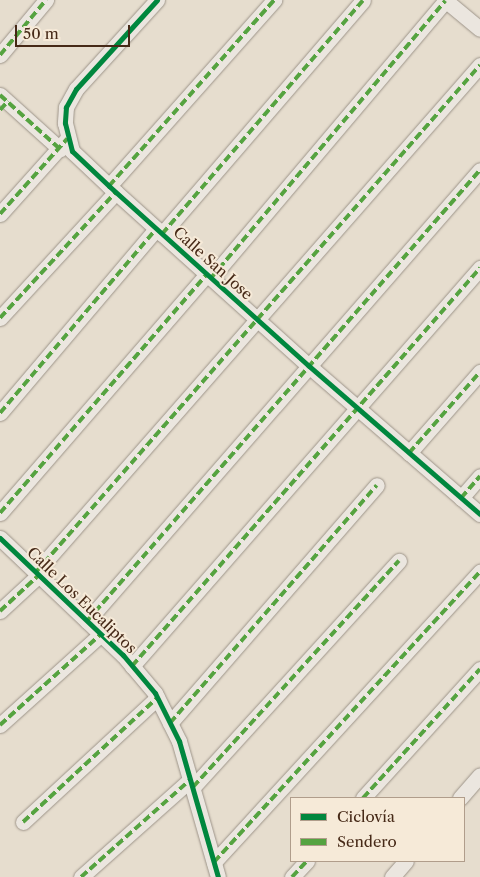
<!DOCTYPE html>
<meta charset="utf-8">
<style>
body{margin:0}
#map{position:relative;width:480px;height:877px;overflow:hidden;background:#e6ddce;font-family:"Libre Caslon Text",serif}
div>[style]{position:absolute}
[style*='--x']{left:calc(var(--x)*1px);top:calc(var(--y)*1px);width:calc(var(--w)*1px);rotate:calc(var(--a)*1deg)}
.roads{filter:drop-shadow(0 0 1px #9d9489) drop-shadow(0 0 1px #9d9489)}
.minor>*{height:15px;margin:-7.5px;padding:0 7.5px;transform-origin:7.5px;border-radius:7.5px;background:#ebe6df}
.quiet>*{height:4px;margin-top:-2px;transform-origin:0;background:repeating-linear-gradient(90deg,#55a340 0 8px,transparent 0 12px)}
.cycleway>*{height:5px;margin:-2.5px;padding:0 2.5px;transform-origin:2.5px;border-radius:2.5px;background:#00873e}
span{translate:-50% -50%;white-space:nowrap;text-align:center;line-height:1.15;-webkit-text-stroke:4px #f6ead8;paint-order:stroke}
.street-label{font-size:15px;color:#462917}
.legend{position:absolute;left:290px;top:797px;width:175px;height:65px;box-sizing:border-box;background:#f6ead8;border:1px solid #b09d8b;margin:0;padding:6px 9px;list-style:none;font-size:15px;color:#462917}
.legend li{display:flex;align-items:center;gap:10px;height:25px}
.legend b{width:25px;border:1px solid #b09d8b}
.scale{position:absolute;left:15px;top:25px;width:115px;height:22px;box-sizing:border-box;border:2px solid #462917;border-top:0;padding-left:6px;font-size:15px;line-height:18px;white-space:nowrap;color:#462917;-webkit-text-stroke:4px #f6ead8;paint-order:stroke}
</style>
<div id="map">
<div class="roads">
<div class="minor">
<i style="--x:157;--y:0;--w:120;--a:132.3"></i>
<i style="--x:76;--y:89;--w:21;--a:119"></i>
<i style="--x:66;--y:107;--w:16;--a:94"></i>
<i style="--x:65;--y:123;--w:29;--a:76"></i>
<i style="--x:72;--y:151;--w:51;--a:43.4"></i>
<i style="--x:109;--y:186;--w:269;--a:42"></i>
<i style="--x:309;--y:366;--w:226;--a:40.9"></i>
<i style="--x:445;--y:0;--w:45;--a:39.6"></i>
<i style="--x:0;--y:55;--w:72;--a:-50.1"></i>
<i style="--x:0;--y:95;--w:81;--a:42"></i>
<i style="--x:109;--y:186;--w:249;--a:-48.4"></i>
<i style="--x:0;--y:214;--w:101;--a:-48.2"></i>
<i style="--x:162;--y:234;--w:308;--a:-49.3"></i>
<i style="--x:211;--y:278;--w:363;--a:-49.8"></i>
<i style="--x:0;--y:318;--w:171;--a:-47.4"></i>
<i style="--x:0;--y:413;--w:241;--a:-49.7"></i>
<i style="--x:409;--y:453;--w:108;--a:-48.8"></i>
<i style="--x:461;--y:498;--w:29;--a:-49"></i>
<i style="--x:0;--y:513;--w:316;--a:-49.1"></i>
<i style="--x:0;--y:538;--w:170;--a:43.6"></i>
<i style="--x:123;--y:655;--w:50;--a:49.9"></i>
<i style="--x:155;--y:693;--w:54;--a:63.4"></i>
<i style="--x:179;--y:741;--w:141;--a:74"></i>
<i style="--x:36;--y:572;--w:674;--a:-48.79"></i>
<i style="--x:0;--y:611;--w:53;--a:-42.7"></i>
<i style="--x:87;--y:621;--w:598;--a:-48.93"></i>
<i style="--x:132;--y:666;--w:529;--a:-48.83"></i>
<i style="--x:170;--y:723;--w:315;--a:-49"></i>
<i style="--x:0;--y:725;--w:136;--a:-42"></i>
<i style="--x:193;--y:787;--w:306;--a:-47.7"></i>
<i style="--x:363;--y:798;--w:174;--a:-47.8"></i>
<i style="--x:460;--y:798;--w:30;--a:-49"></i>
<i style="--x:23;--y:822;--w:183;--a:-42.8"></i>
<i style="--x:214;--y:862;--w:394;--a:-47.5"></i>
<i style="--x:81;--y:877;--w:146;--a:-41.7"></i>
<i style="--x:292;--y:877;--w:22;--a:-47"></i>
<i style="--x:392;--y:877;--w:21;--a:-49"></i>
</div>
</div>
<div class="quiet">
<i style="--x:0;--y:55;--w:72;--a:-50.1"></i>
<i style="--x:0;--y:95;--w:81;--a:42"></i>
<i style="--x:0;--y:110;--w:12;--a:-48"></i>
<i style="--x:109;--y:186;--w:249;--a:-48.4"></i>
<i style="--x:0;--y:214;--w:101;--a:-48.2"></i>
<i style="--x:162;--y:234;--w:308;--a:-49.3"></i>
<i style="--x:211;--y:278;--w:363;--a:-49.8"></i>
<i style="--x:0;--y:318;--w:171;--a:-47.4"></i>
<i style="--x:0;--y:413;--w:241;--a:-49.7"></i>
<i style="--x:409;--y:453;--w:108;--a:-48.8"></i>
<i style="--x:461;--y:498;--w:29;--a:-49"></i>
<i style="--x:0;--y:513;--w:316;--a:-49.1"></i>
<i style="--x:36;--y:572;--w:674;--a:-48.79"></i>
<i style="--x:0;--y:611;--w:53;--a:-42.7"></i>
<i style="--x:87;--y:621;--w:598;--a:-48.93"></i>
<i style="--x:132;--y:666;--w:529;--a:-48.83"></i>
<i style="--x:170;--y:723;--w:315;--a:-49"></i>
<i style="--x:0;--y:725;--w:136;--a:-42"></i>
<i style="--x:193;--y:787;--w:306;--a:-47.7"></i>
<i style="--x:363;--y:798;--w:174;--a:-47.8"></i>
<i style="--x:23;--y:822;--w:183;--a:-42.8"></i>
<i style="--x:214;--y:862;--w:394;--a:-47.5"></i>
<i style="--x:81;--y:877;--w:146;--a:-41.7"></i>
<i style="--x:292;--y:877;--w:22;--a:-47"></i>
</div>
<div class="cycleway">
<i style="--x:157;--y:0;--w:120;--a:132.3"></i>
<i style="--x:76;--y:89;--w:21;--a:119"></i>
<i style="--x:66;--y:107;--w:16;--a:94"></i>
<i style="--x:65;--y:123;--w:29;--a:76"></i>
<i style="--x:72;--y:151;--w:51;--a:43.4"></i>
<i style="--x:109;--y:186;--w:269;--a:42"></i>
<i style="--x:309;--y:366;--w:226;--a:40.9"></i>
<i style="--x:0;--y:538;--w:170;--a:43.6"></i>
<i style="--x:123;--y:655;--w:50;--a:49.9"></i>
<i style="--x:155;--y:693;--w:54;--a:63.4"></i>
<i style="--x:179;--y:741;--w:141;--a:74"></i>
</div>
<div class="street-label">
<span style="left:213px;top:263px;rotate:42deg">Calle San Jose</span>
<span style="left:82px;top:600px;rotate:44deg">Calle Los Eucaliptos</span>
</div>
<ul class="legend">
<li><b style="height:6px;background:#00873e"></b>Ciclovía</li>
<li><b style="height:6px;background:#55a340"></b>Sendero</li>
</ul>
<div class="scale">50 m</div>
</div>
